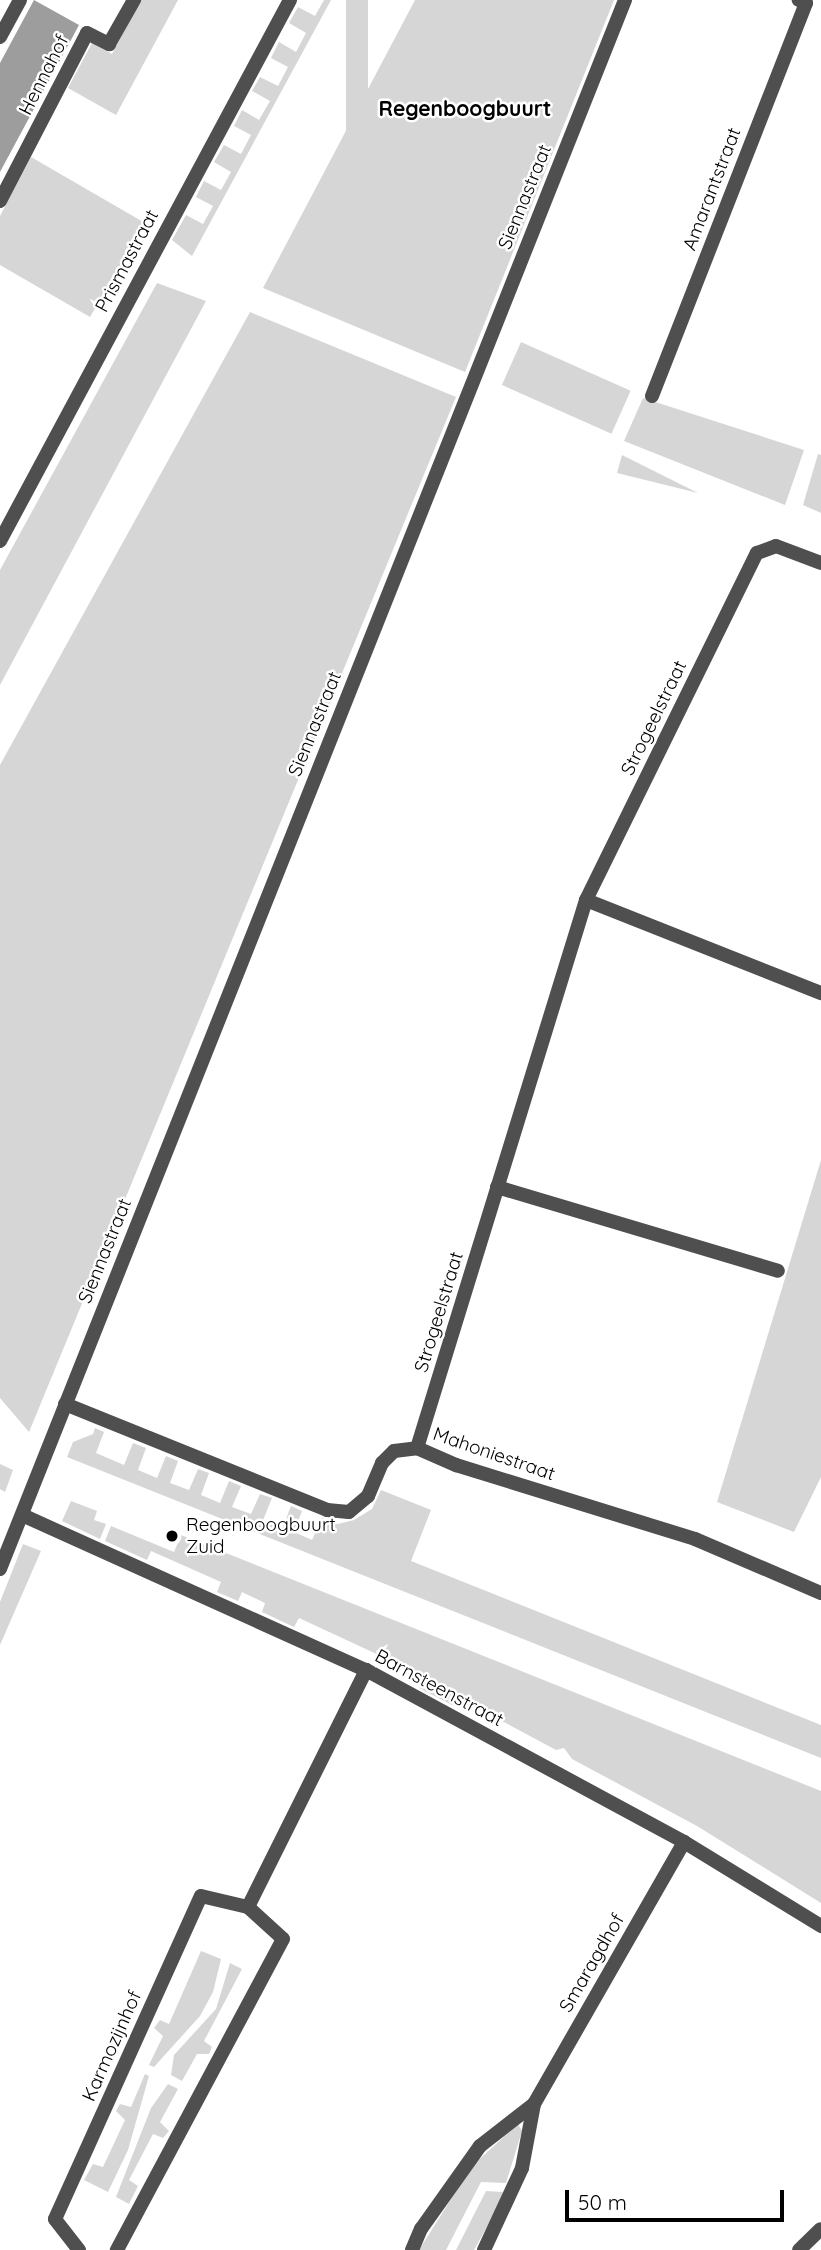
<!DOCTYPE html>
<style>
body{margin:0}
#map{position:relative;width:821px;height:2250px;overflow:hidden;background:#fff;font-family:Quicksand,sans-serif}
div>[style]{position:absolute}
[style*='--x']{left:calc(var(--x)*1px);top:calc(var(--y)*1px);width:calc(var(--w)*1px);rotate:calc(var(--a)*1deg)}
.green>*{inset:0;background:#d6d6d6;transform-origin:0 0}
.water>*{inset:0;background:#9d9d9d}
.pedestrian>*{height:14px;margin:-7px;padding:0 7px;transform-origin:7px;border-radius:7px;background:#4f4f4f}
.minor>*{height:14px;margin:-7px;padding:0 7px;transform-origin:7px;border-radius:7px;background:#4f4f4f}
.dots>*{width:19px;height:19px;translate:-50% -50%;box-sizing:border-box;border:4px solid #fff;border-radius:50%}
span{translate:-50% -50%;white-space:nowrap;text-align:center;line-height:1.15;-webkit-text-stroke:5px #fff;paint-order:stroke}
.street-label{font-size:19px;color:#000}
.poi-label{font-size:19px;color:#000}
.left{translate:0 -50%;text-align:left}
.neighbourhood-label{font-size:21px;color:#000;font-weight:700}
.scale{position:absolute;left:565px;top:2190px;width:219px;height:32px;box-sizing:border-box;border:4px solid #000;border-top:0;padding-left:9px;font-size:21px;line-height:24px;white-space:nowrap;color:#000;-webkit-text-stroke:5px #fff;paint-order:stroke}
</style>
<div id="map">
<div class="green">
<i style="clip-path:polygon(141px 0,178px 0,116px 115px,68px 88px,92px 43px,112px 54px)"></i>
<i style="clip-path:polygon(324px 0,331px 0,192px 256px,172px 240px,186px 215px,203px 224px,213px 206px,196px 197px,204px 181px,221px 190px,231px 172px,214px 162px,224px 145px,241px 154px,251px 135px,234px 126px,242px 110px,259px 120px,270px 101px,252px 91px,260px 77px,278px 86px,288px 67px,271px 58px,279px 42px,296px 52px,306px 33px,289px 23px,298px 7px,315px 16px)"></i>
<i style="left:346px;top:0;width:22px;height:299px"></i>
<i style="clip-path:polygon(415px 0,614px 0,465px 372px,263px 288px)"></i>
<i style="clip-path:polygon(31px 157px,145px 223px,90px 317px,0 265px,0 216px)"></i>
<i style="clip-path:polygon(157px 283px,206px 301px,0 685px,0 570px)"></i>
<i style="clip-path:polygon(250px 312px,456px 397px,29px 1432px,0 1398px,0 765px)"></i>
<i style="left:521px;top:342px;width:120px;height:47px;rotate:24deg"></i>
<i style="clip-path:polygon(643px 398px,804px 450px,785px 505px,624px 441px)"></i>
<i style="clip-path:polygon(818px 454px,821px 455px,821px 513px,803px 505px)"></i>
<i style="clip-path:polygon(622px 455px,698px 493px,617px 473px)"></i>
<i style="clip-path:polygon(821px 1160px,821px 1477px,794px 1532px,717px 1502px)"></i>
<i style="clip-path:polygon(95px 1428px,104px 1432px,96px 1453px,124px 1465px,133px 1443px,146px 1448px,138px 1470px,157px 1478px,166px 1456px,178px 1461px,170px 1483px,189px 1490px,198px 1469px,209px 1473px,201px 1495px,220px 1503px,229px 1481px,241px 1486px,232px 1507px,251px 1514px,260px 1494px,272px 1498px,263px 1520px,283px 1527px,291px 1506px,302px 1511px,294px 1532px,312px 1540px,322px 1518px,338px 1524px,354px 1520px,372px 1509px,381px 1490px,431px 1510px,411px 1561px,821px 1725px,821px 1758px,67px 1457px,73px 1442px,93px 1434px)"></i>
<i style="clip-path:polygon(0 1464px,13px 1470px,5px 1492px,0 1489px)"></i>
<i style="clip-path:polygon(71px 1501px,97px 1511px,94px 1520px,106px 1524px,100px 1539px,62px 1521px)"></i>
<i style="clip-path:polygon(111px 1526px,174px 1552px,181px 1535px,821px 1791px,821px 1903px,697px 1826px,572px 1759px,564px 1748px,556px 1750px,457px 1697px,452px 1705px,419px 1688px,423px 1678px,383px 1657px,299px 1618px,294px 1627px,262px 1612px,265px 1603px,242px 1592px,238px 1601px,217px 1592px,221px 1582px,151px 1551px,147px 1560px,105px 1541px)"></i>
<i style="clip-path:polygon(23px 1544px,41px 1551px,0 1645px,0 1602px)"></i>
<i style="clip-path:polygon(201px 1951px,221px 1959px,213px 1992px,200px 2016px,154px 2067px,149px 2065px,163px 2036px,154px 2028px,160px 2020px,169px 2024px)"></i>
<i style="clip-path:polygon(230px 1963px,242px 1969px,204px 2041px,212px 2047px,209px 2054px,197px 2054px,182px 2081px,171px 2075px,174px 2055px,216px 2009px)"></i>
<i style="clip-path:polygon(145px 2074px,149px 2076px,128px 2150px,108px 2192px,84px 2180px,93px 2164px,103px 2167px,125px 2120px,116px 2111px,120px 2104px,131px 2107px)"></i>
<i style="clip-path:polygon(168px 2084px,178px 2089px,160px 2122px,169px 2131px,163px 2138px,153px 2134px,129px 2180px,138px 2186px,129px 2204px,116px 2197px,151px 2108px)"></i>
<i style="clip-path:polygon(518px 2124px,522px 2131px,506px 2183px,481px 2182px,446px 2250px,419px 2250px,472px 2166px)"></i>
<i style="clip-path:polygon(486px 2191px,503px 2192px,494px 2214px,474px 2250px,456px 2250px)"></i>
</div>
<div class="water">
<i style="clip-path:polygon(34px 0,79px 25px,0 172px,0 63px)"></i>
</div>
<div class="pedestrian">
<i style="--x:0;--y:37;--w:42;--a:-61.6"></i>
<i style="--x:0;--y:201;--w:189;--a:-62.6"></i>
<i style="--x:87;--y:33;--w:25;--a:27"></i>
<i style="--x:109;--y:44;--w:51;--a:-60.4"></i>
</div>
<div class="minor">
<i style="--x:652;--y:396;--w:422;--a:-68.6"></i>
<i style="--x:806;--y:3;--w:8;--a:-157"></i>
<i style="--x:0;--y:541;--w:614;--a:-61.81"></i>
<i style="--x:586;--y:900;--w:253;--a:21.6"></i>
<i style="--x:497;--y:1187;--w:293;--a:16.6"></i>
<i style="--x:65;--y:1404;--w:283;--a:22"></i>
<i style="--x:327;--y:1510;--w:22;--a:5"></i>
<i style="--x:349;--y:1512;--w:25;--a:-40"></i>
<i style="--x:368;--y:1496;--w:36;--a:-67"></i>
<i style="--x:382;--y:1463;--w:17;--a:-45"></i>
<i style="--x:394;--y:1451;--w:23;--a:-7"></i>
<i style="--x:417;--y:1448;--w:43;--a:23.6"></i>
<i style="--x:456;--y:1465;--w:250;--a:17.2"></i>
<i style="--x:695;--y:1539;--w:137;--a:23.2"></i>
<i style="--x:417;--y:1448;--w:573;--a:-72.86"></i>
<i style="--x:586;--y:900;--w:387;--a:-63.8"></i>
<i style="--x:757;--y:553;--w:20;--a:-20"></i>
<i style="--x:776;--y:546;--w:48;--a:20.7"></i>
<i style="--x:22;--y:1515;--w:377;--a:24.3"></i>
<i style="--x:366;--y:1670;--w:362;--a:28.4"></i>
<i style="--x:684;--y:1842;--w:161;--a:31.5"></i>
<i style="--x:0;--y:1569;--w:1689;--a:-68.28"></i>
<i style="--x:248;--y:1907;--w:265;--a:-63.5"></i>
<i style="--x:79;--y:2250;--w:39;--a:-128"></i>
<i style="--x:55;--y:2219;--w:354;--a:-65.7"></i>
<i style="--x:201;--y:1896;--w:48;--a:13.2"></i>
<i style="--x:248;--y:1907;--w:47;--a:42.4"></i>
<i style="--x:283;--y:1939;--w:353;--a:118.1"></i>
<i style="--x:412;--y:2250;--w:23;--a:-67"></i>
<i style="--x:421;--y:2229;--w:102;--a:-54.6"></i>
<i style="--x:480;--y:2146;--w:68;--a:-37.9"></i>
<i style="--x:484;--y:2250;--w:90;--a:-65.1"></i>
<i style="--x:522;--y:2168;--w:65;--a:-79.4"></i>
<i style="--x:534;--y:2104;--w:302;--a:-60.2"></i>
<i style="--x:799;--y:2250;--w:30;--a:-44"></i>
</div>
<div class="dots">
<i style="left:172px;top:1536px;background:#000"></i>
</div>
<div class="street-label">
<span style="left:44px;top:75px;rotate:-63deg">Hennahof</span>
<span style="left:712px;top:189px;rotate:-69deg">Amarantstraat</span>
<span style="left:525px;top:197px;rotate:-68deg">Siennastraat</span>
<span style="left:127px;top:261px;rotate:-62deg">Prismastraat</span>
<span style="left:654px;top:718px;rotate:-64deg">Strogeelstraat</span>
<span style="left:315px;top:724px;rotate:-68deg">Siennastraat</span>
<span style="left:105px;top:1251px;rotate:-68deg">Siennastraat</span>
<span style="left:439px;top:1312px;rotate:-73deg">Strogeelstraat</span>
<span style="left:494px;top:1454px;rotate:19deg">Mahoniestraat</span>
<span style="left:439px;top:1688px;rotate:28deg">Barnsteenstraat</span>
<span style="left:592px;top:1963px;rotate:-60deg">Smaragdhof</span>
<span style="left:112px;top:2046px;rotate:-66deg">Karmozijnhof</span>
</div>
<div class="poi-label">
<span class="left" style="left:186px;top:1536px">Regenboogbuurt<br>Zuid</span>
</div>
<div class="neighbourhood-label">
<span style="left:465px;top:108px">Regenboogbuurt</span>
</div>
<div class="scale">50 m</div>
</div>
